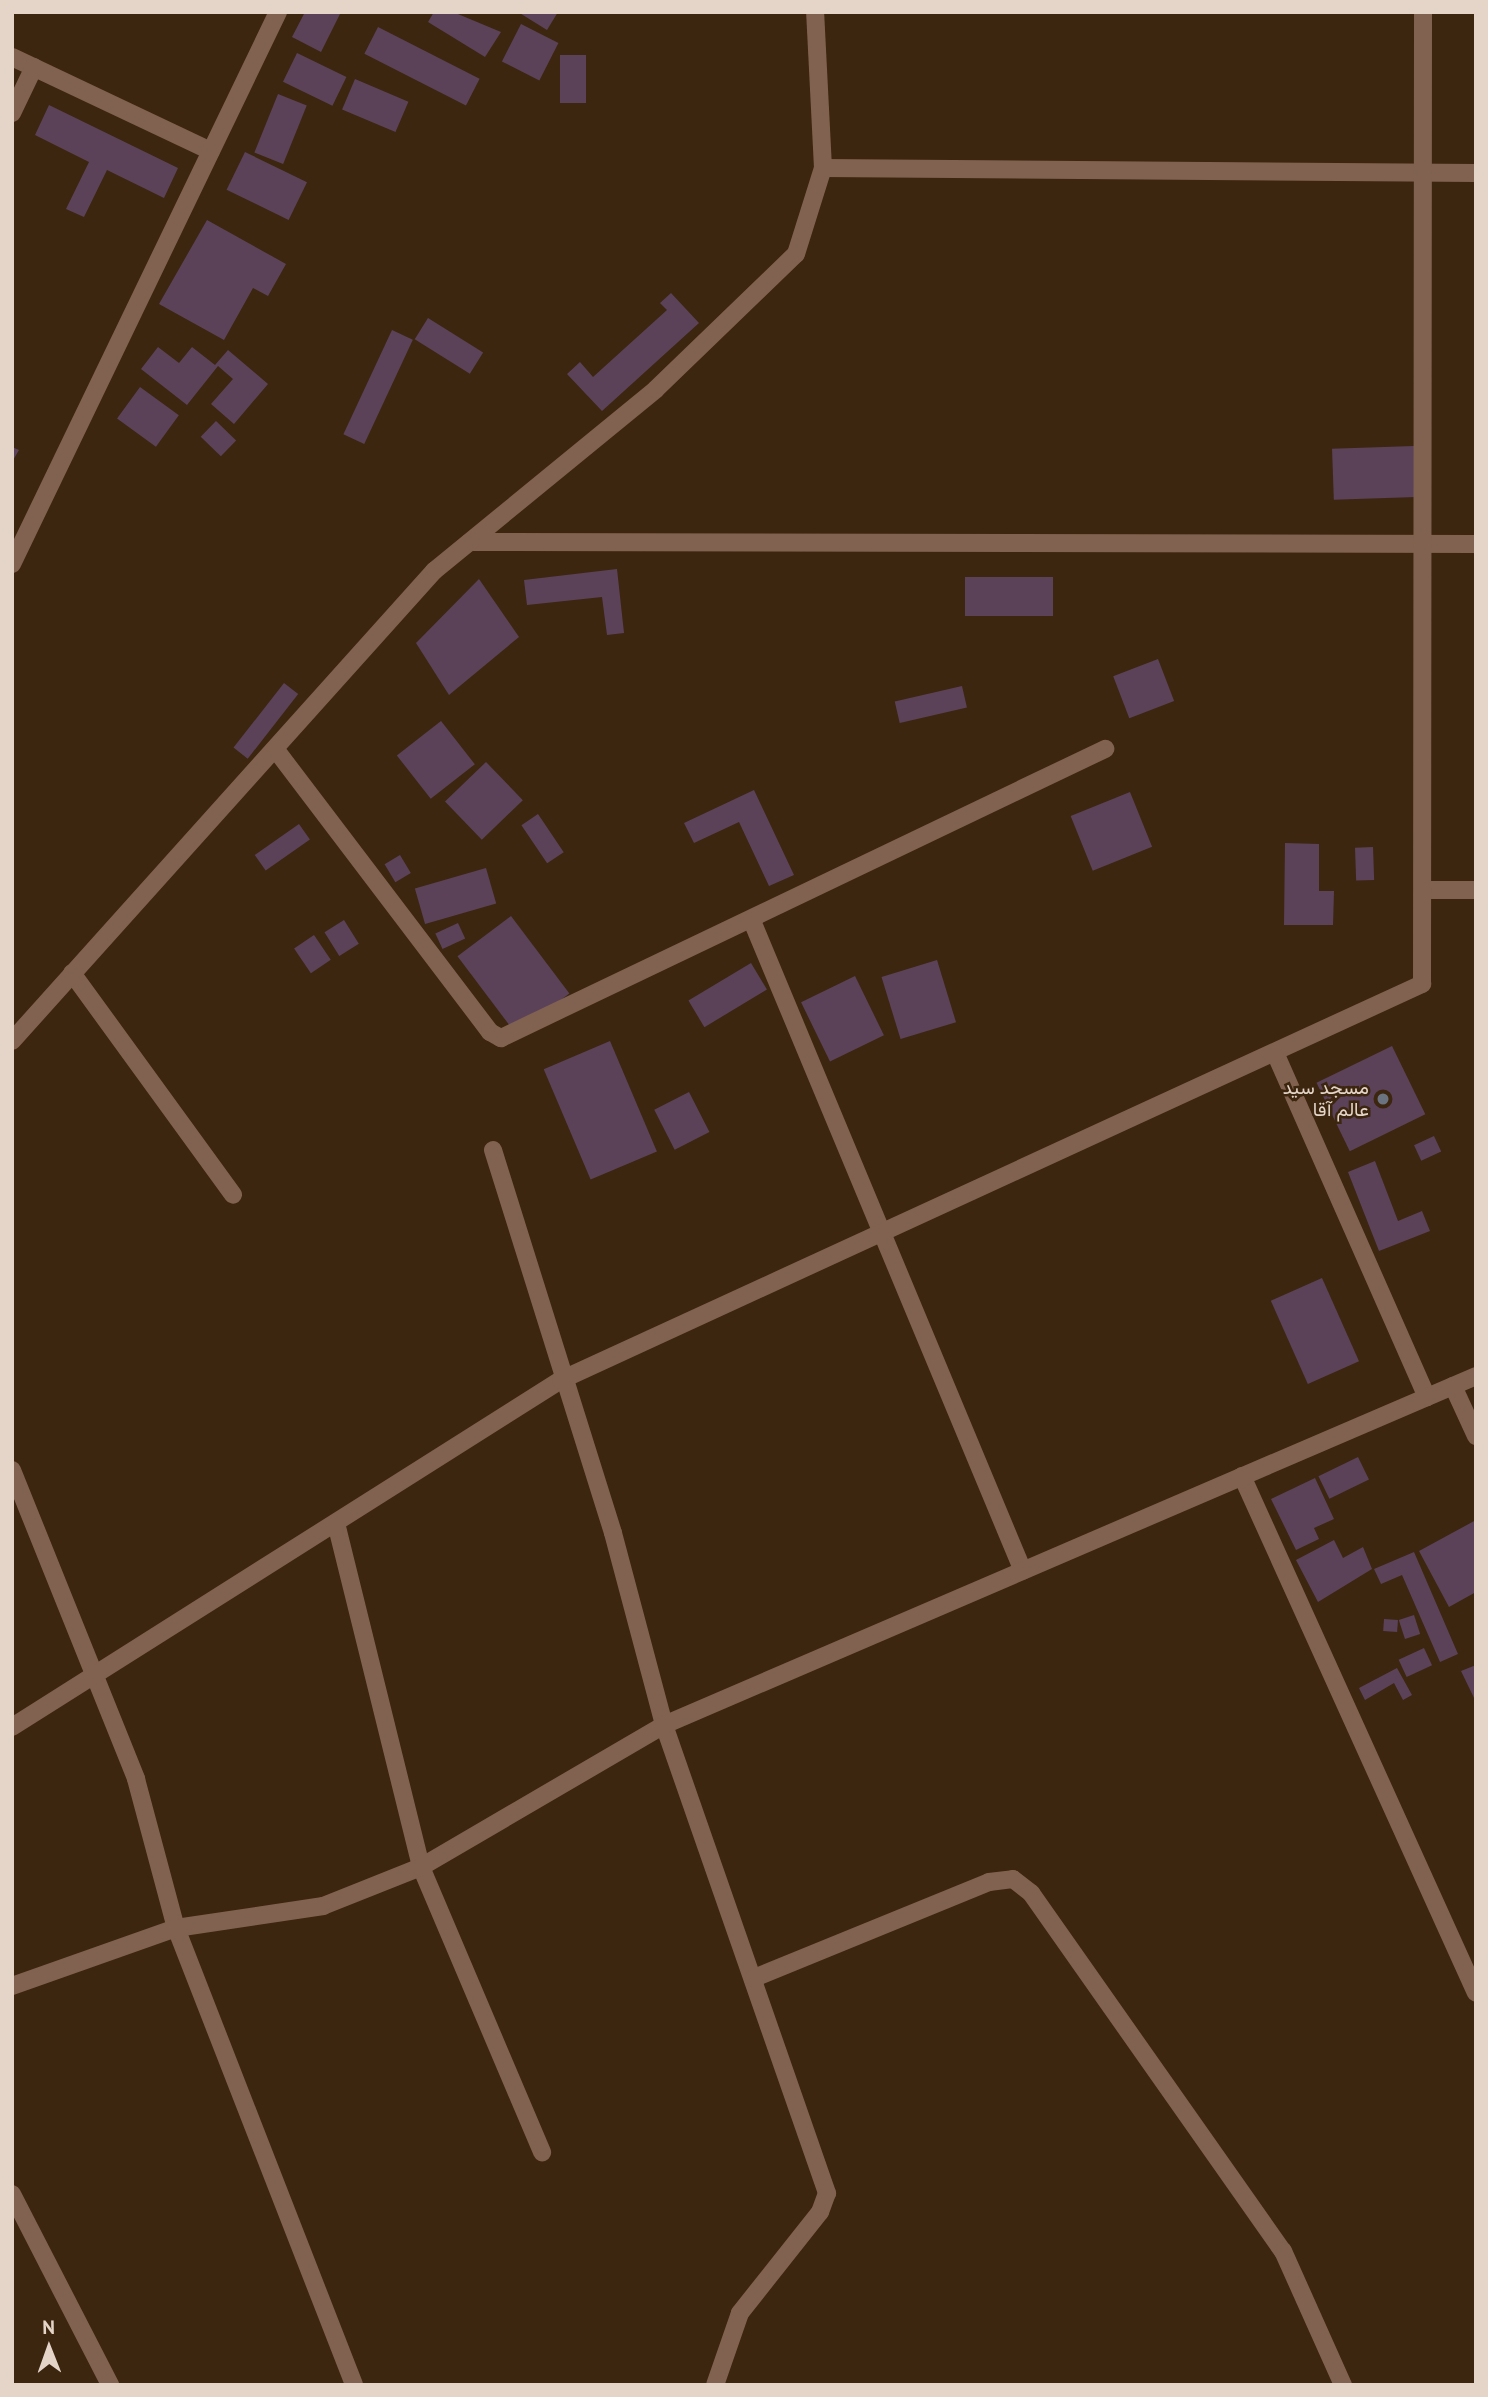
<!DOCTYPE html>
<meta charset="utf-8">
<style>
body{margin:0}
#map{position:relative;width:1488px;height:2397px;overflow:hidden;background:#3c260f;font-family:"PT Sans",Vazirmatn,sans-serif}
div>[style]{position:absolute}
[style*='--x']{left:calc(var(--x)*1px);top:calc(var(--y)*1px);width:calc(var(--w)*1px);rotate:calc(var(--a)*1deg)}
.building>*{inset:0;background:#5b4258;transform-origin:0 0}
.minor>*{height:18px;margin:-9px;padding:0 9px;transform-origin:9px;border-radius:9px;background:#816250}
.dots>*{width:19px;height:19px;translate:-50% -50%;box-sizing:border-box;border:4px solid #3c260f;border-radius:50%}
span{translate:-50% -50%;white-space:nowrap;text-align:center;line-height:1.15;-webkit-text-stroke:5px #3c260f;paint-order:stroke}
.poi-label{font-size:19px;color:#e4d5c8}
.right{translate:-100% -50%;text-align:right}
.frame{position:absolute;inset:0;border:14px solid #e4d5c8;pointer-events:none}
.north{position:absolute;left:14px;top:2313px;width:70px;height:70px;-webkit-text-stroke:5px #3c260f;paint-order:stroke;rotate:359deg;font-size:19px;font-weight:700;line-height:28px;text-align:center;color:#e4d5c8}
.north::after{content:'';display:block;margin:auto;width:24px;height:32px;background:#e4d5c8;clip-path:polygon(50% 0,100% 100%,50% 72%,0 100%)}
</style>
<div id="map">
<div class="building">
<i style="clip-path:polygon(305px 12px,341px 12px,321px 52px,292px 37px)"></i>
<i style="clip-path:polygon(434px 12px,453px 12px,501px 32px,485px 57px,428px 22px)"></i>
<i style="clip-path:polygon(518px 12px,558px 12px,547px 30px)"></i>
<i style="left:521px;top:24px;width:42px;height:42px;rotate:27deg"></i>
<i style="left:378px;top:27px;width:114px;height:30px;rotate:27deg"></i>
<i style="left:297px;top:53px;width:55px;height:32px;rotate:26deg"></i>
<i style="left:560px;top:55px;width:26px;height:48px"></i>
<i style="left:355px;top:79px;width:58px;height:33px;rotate:23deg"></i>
<i style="left:278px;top:94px;width:31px;height:63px;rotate:22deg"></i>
<i style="clip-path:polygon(49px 105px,178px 168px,164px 198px,107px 170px,84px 217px,66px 209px,89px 162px,35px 135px)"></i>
<i style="left:245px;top:152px;width:69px;height:42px;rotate:26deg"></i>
<i style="clip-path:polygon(207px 220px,286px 264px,268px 296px,253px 288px,224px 340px,159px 304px)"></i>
<i style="clip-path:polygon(671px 293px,699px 323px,602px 411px,567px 374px,580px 362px,593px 377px,667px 310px,660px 303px)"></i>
<i style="left:428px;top:318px;width:65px;height:25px;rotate:32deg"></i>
<i style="left:392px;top:330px;width:23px;height:115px;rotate:25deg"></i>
<i style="clip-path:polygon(158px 347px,179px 363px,192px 347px,215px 365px,228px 350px,268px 384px,234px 424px,211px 404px,233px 379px,218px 366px,187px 405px,141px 369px)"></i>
<i style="left:140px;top:387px;width:48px;height:39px;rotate:36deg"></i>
<i style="left:216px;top:421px;width:28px;height:22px;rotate:44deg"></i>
<i style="left:1414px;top:446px;width:51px;height:82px;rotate:88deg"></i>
<i style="clip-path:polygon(12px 447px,19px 450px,12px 462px)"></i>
<i style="clip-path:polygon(617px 569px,624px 633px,607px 635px,602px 597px,527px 605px,524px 580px)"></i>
<i style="left:1053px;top:577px;width:39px;height:88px;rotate:90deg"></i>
<i style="clip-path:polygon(479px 579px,519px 637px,449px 695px,416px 643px)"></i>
<i style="left:1158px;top:659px;width:45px;height:48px;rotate:69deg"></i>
<i style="left:284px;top:683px;width:18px;height:82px;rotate:38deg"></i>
<i style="left:962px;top:686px;width:22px;height:69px;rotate:77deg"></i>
<i style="left:441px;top:721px;width:55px;height:56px;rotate:52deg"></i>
<i style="left:486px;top:762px;width:53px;height:57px;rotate:46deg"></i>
<i style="clip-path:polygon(754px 790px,794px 875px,769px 886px,739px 822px,694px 843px,684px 823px)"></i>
<i style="left:1130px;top:792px;width:59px;height:64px;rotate:68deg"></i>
<i style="left:538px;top:814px;width:46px;height:20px;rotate:56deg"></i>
<i style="left:299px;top:824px;width:19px;height:54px;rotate:55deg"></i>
<i style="clip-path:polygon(1285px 843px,1319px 844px,1319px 891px,1334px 891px,1333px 925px,1284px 925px)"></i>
<i style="left:1373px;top:847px;width:33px;height:18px;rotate:88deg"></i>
<i style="left:400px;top:855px;width:21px;height:18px;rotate:59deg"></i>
<i style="left:486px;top:868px;width:37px;height:74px;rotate:74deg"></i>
<i style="left:511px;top:916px;width:97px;height:67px;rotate:53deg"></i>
<i style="left:344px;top:920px;width:28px;height:23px;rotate:58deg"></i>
<i style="left:458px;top:923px;width:17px;height:25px;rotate:65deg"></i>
<i style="left:314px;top:935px;width:30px;height:24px;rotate:56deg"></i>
<i style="left:937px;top:960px;width:65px;height:58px;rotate:73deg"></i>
<i style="left:751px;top:963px;width:31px;height:73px;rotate:59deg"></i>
<i style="left:855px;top:976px;width:66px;height:60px;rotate:64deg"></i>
<i style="left:610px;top:1041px;width:120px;height:72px;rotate:67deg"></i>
<i style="left:1392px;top:1046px;width:76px;height:84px;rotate:64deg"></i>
<i style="left:689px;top:1092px;width:45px;height:39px;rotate:63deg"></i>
<i style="left:1434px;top:1136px;width:17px;height:22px;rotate:65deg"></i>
<i style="clip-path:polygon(1375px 1161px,1398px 1221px,1422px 1211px,1430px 1231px,1379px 1251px,1348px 1172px)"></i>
<i style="left:1322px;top:1278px;width:91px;height:56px;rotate:66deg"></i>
<i style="left:1358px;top:1457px;width:25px;height:44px;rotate:64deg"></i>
<i style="clip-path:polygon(1315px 1478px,1334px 1519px,1314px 1528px,1319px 1539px,1296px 1550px,1271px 1499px)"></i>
<i style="clip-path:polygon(1476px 1520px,1476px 1592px,1449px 1607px,1419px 1551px)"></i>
<i style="clip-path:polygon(1334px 1540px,1343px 1558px,1363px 1547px,1372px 1569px,1318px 1602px,1296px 1560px)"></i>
<i style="clip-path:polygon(1414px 1552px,1458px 1654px,1440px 1662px,1402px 1575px,1381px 1584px,1374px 1569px)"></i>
<i style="left:1414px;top:1615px;width:20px;height:16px;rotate:72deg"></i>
<i style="left:1384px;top:1619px;width:14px;height:12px;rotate:4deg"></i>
<i style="left:1424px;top:1648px;width:19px;height:28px;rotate:65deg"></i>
<i style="clip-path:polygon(1476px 1665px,1476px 1702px,1461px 1671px)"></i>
<i style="clip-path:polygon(1397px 1668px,1412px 1695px,1403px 1700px,1394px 1683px,1365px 1700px,1359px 1688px)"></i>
</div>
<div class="minor">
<i style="--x:12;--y:57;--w:220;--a:25.3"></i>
<i style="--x:12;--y:113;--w:51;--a:-64.4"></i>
<i style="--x:823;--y:168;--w:653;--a:0.44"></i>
<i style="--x:470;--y:542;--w:1006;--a:0.11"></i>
<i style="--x:12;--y:564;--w:613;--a:-64.27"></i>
<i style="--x:276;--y:750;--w:354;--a:52.8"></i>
<i style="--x:490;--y:1032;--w:13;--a:29"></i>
<i style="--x:501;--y:1038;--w:670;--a:-25.57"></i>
<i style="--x:1423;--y:890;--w:53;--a:0"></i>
<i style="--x:752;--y:921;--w:704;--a:67.37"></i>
<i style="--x:72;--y:973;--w:274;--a:54"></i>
<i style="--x:12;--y:1041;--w:632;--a:-48.08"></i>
<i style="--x:434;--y:571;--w:287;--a:-39.3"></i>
<i style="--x:656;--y:389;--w:194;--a:-44"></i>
<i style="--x:796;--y:254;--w:90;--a:-72.6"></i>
<i style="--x:823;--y:168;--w:156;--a:-92.9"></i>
<i style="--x:1276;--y:1055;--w:374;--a:66.2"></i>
<i style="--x:493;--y:1150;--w:401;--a:72.6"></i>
<i style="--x:613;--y:1533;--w:199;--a:75.1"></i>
<i style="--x:664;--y:1725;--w:496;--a:70.8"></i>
<i style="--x:827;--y:2193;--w:20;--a:110"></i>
<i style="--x:820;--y:2212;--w:129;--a:128.4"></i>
<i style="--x:740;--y:2313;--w:76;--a:109.1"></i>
<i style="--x:1453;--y:1386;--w:55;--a:65.3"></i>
<i style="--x:12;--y:1470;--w:333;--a:68.1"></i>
<i style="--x:136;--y:1779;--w:154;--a:75"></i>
<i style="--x:176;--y:1928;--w:490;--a:68.7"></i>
<i style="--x:1242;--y:1476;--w:567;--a:65.65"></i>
<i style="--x:336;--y:1523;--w:354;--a:76.1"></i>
<i style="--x:421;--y:1867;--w:310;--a:67"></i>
<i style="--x:12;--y:1727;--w:649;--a:-32.3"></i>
<i style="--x:561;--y:1380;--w:948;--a:-24.7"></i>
<i style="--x:1422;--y:984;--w:972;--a:-89.94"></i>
<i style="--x:754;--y:1978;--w:254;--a:-22.2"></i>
<i style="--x:989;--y:1882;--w:24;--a:-7"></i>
<i style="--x:1013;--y:1879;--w:23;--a:38"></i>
<i style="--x:1031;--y:1893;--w:438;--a:54.9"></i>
<i style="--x:1283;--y:2251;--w:147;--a:65.9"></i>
<i style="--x:12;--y:1986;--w:174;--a:-19.5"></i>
<i style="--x:176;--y:1928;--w:149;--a:-8.5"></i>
<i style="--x:323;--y:1906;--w:105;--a:-21.7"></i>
<i style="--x:421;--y:1867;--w:281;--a:-30.3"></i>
<i style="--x:664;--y:1725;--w:884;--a:-23.26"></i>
<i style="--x:12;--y:2194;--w:215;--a:62.8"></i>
</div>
<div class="dots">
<i style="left:1383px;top:1099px;background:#6b7280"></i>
</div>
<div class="poi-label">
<span class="right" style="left:1369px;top:1099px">مسجد سید<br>عالم آقا</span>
</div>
<div class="frame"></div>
<div class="north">N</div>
</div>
